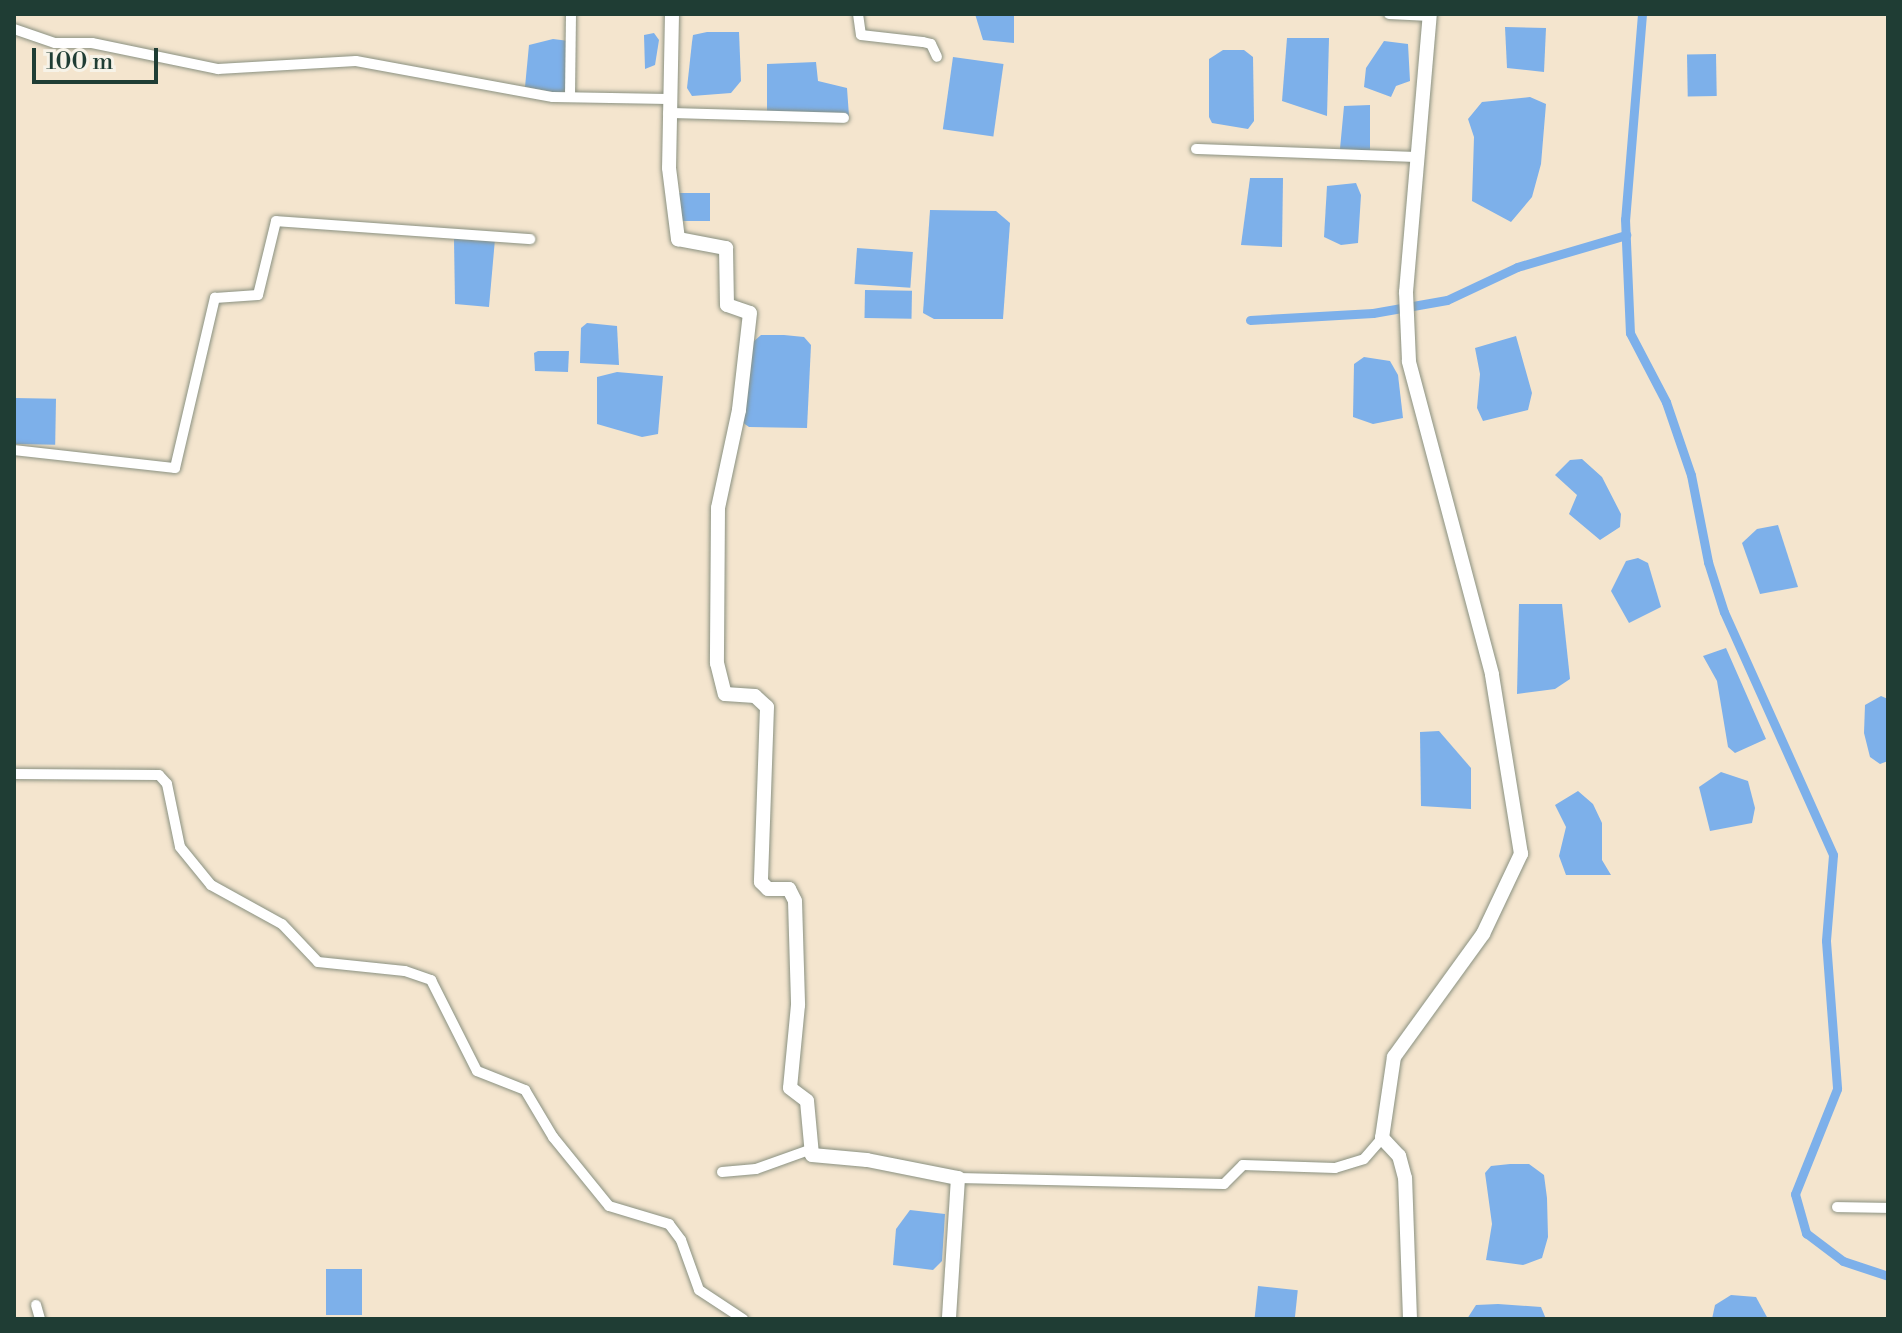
<!DOCTYPE html>
<style>
body{margin:0}
#map{position:relative;width:1902px;height:1333px;overflow:hidden;background:#f4e5ce;font-family:"Libre Bodoni",serif}
div>[style]{position:absolute}
[style*='--x']{left:calc(var(--x)*1px);top:calc(var(--y)*1px);width:calc(var(--w)*1px);rotate:calc(var(--a)*1deg)}
.water>*{inset:0;background:#7db0ea;transform-origin:0 0}
.canal>*{height:9px;margin:-4.5px;padding:0 4.5px;transform-origin:4.5px;border-radius:4.5px;background:#7db0ea}
.roads{filter:drop-shadow(0 0 2px #8a9181) drop-shadow(0 0 2px #8a9181)}
.street>*{height:10px;margin:-5px;padding:0 5px;transform-origin:5px;border-radius:5px;background:#fff}
.secondary>*{height:14px;margin:-7px;padding:0 7px;transform-origin:7px;border-radius:7px;background:#fff}
span{translate:-50% -50%;white-space:nowrap;text-align:center;line-height:1.15;-webkit-text-stroke:6px #f7f3e8;paint-order:stroke}
.frame{position:absolute;inset:0;border:16px solid #1f3d34;pointer-events:none}
.scale{position:absolute;left:32px;top:48px;width:126px;height:36px;box-sizing:border-box;border:4px solid #1f3d34;border-top:0;padding-left:10px;font-size:24px;line-height:28px;white-space:nowrap;color:#1f3d34;-webkit-text-stroke:6px #f7f3e8;paint-order:stroke}
</style>
<div id="map">
<div class="water">
<i style="clip-path:polygon(975px 14px,1014px 16px,1014px 43px,983px 40px)"></i>
<i style="clip-path:polygon(1505px 27px,1546px 28px,1544px 72px,1507px 68px)"></i>
<i style="clip-path:polygon(707px 32px,739px 32px,741px 81px,731px 93px,692px 96px,687px 88px,692px 42px,693px 35px)"></i>
<i style="clip-path:polygon(654px 33px,659px 40px,655px 65px,645px 69px,644px 35px)"></i>
<i style="clip-path:polygon(1287px 38px,1329px 38px,1327px 116px,1282px 101px)"></i>
<i style="clip-path:polygon(553px 39px,569px 41px,568px 95px,525px 87px,529px 45px)"></i>
<i style="clip-path:polygon(1384px 41px,1408px 44px,1410px 81px,1396px 86px,1391px 97px,1364px 87px,1366px 68px)"></i>
<i style="clip-path:polygon(1223px 50px,1244px 50px,1253px 57px,1254px 121px,1248px 129px,1212px 123px,1209px 117px,1209px 59px)"></i>
<i style="left:1716px;top:54px;width:42px;height:29px;rotate:89deg"></i>
<i style="left:953px;top:57px;width:51px;height:73px;rotate:8deg"></i>
<i style="clip-path:polygon(816px 62px,818px 81px,847px 88px,849px 116px,767px 113px,767px 64px)"></i>
<i style="clip-path:polygon(1530px 97px,1546px 104px,1541px 164px,1532px 197px,1511px 222px,1472px 201px,1474px 137px,1468px 119px,1482px 102px)"></i>
<i style="clip-path:polygon(1370px 105px,1370px 151px,1340px 149px,1344px 106px)"></i>
<i style="clip-path:polygon(1250px 178px,1283px 178px,1282px 247px,1241px 245px)"></i>
<i style="clip-path:polygon(1356px 183px,1361px 195px,1358px 243px,1341px 245px,1324px 237px,1327px 186px)"></i>
<i style="left:679px;top:193px;width:31px;height:28px"></i>
<i style="clip-path:polygon(930px 210px,996px 211px,1010px 223px,1003px 319px,934px 319px,923px 313px)"></i>
<i style="clip-path:polygon(454px 239px,495px 239px,489px 307px,455px 304px)"></i>
<i style="left:857px;top:248px;width:56px;height:36px;rotate:4deg"></i>
<i style="left:865px;top:290px;width:47px;height:28px;rotate:1deg"></i>
<i style="clip-path:polygon(587px 323px,617px 326px,619px 365px,580px 363px,581px 328px)"></i>
<i style="clip-path:polygon(784px 335px,804px 337px,811px 345px,807px 428px,749px 427px,742px 422px,753px 342px,761px 335px)"></i>
<i style="clip-path:polygon(1516px 336px,1532px 393px,1528px 410px,1483px 421px,1477px 408px,1480px 374px,1475px 348px)"></i>
<i style="clip-path:polygon(538px 351px,569px 351px,568px 372px,535px 371px,534px 353px)"></i>
<i style="clip-path:polygon(1364px 357px,1390px 361px,1398px 375px,1403px 418px,1373px 424px,1353px 417px,1354px 364px)"></i>
<i style="clip-path:polygon(617px 372px,663px 376px,658px 434px,642px 437px,597px 424px,597px 377px)"></i>
<i style="left:14px;top:398px;width:42px;height:46px;rotate:1deg"></i>
<i style="clip-path:polygon(1582px 459px,1602px 477px,1621px 514px,1620px 527px,1600px 540px,1569px 514px,1577px 495px,1555px 475px,1570px 460px)"></i>
<i style="clip-path:polygon(1778px 525px,1798px 587px,1760px 594px,1742px 543px,1757px 529px)"></i>
<i style="clip-path:polygon(1638px 558px,1648px 563px,1661px 607px,1629px 623px,1611px 591px,1626px 561px)"></i>
<i style="clip-path:polygon(1519px 604px,1562px 604px,1570px 679px,1555px 689px,1517px 694px)"></i>
<i style="clip-path:polygon(1726px 648px,1766px 739px,1735px 753px,1728px 747px,1717px 681px,1703px 656px)"></i>
<i style="clip-path:polygon(1881px 696px,1888px 699px,1888px 761px,1880px 764px,1870px 757px,1864px 733px,1865px 705px)"></i>
<i style="clip-path:polygon(1439px 731px,1471px 768px,1471px 809px,1421px 806px,1420px 732px)"></i>
<i style="clip-path:polygon(1721px 772px,1748px 781px,1755px 808px,1752px 823px,1710px 831px,1699px 787px)"></i>
<i style="clip-path:polygon(1578px 791px,1593px 804px,1602px 823px,1602px 860px,1611px 875px,1566px 875px,1559px 856px,1566px 827px,1555px 805px)"></i>
<i style="clip-path:polygon(1510px 1164px,1529px 1164px,1544px 1175px,1547px 1198px,1548px 1237px,1542px 1258px,1523px 1265px,1486px 1260px,1492px 1224px,1485px 1173px,1491px 1166px)"></i>
<i style="clip-path:polygon(910px 1210px,945px 1214px,942px 1261px,933px 1270px,893px 1265px,896px 1229px)"></i>
<i style="left:326px;top:1269px;width:36px;height:46px"></i>
<i style="left:1258px;top:1286px;width:40px;height:33px;rotate:6deg"></i>
<i style="clip-path:polygon(1731px 1295px,1756px 1297px,1768px 1319px,1712px 1319px,1715px 1305px)"></i>
<i style="clip-path:polygon(1498px 1304px,1541px 1307px,1546px 1319px,1467px 1319px,1476px 1305px)"></i>
</div>
<div class="canal">
<i style="--x:1642;--y:14;--w:206;--a:94.7"></i>
<i style="--x:1625;--y:219;--w:114;--a:87.5"></i>
<i style="--x:1630;--y:333;--w:78;--a:62.4"></i>
<i style="--x:1666;--y:402;--w:77;--a:71.1"></i>
<i style="--x:1691;--y:475;--w:89;--a:78.9"></i>
<i style="--x:1708;--y:562;--w:52;--a:72.3"></i>
<i style="--x:1724;--y:612;--w:266;--a:65.8"></i>
<i style="--x:1833;--y:855;--w:86;--a:94.7"></i>
<i style="--x:1826;--y:941;--w:148;--a:85.7"></i>
<i style="--x:1837;--y:1089;--w:113;--a:111.8"></i>
<i style="--x:1795;--y:1194;--w:41;--a:74.2"></i>
<i style="--x:1806;--y:1233;--w:46;--a:37.1"></i>
<i style="--x:1843;--y:1261;--w:47;--a:18.4"></i>
<i style="--x:1250;--y:320;--w:123;--a:-3.3"></i>
<i style="--x:1373;--y:313;--w:75;--a:-10"></i>
<i style="--x:1447;--y:300;--w:77;--a:-25.2"></i>
<i style="--x:1517;--y:267;--w:114;--a:-16.4"></i>
</div>
<div class="roads">
<div class="street">
<i style="--x:858;--y:14;--w:21;--a:82"></i>
<i style="--x:861;--y:35;--w:62;--a:6.4"></i>
<i style="--x:923;--y:42;--w:8;--a:14"></i>
<i style="--x:931;--y:44;--w:14;--a:65"></i>
<i style="--x:1389;--y:14;--w:41;--a:2.8"></i>
<i style="--x:14;--y:29;--w:43;--a:18.9"></i>
<i style="--x:55;--y:43;--w:37;--a:0"></i>
<i style="--x:92;--y:43;--w:129;--a:11.7"></i>
<i style="--x:218;--y:69;--w:138;--a:-3.3"></i>
<i style="--x:356;--y:61;--w:200;--a:10.4"></i>
<i style="--x:553;--y:97;--w:115;--a:1"></i>
<i style="--x:570;--y:96;--w:82;--a:-89.3"></i>
<i style="--x:668;--y:113;--w:176;--a:1.6"></i>
<i style="--x:1196;--y:149;--w:222;--a:2.1"></i>
<i style="--x:14;--y:450;--w:162;--a:6.4"></i>
<i style="--x:175;--y:468;--w:175;--a:-76.8"></i>
<i style="--x:215;--y:298;--w:43;--a:-4"></i>
<i style="--x:258;--y:295;--w:76;--a:-76.3"></i>
<i style="--x:276;--y:221;--w:255;--a:4.1"></i>
<i style="--x:14;--y:774;--w:145;--a:0.4"></i>
<i style="--x:159;--y:775;--w:12;--a:48"></i>
<i style="--x:167;--y:784;--w:64;--a:78.3"></i>
<i style="--x:180;--y:847;--w:49;--a:50.8"></i>
<i style="--x:211;--y:885;--w:81;--a:28.8"></i>
<i style="--x:282;--y:924;--w:52;--a:46.5"></i>
<i style="--x:318;--y:962;--w:87;--a:5.9"></i>
<i style="--x:405;--y:971;--w:28;--a:19"></i>
<i style="--x:431;--y:980;--w:102;--a:63.2"></i>
<i style="--x:477;--y:1071;--w:52;--a:21.6"></i>
<i style="--x:525;--y:1090;--w:55;--a:59.2"></i>
<i style="--x:553;--y:1137;--w:89;--a:50.9"></i>
<i style="--x:609;--y:1206;--w:63;--a:16.7"></i>
<i style="--x:669;--y:1224;--w:20;--a:53"></i>
<i style="--x:681;--y:1240;--w:53;--a:70.2"></i>
<i style="--x:699;--y:1290;--w:53;--a:33.4"></i>
<i style="--x:722;--y:1172;--w:34;--a:-5"></i>
<i style="--x:756;--y:1169;--w:56;--a:-19.7"></i>
<i style="--x:958;--y:1178;--w:266;--a:1.3"></i>
<i style="--x:1224;--y:1184;--w:27;--a:-45"></i>
<i style="--x:1243;--y:1165;--w:92;--a:1.9"></i>
<i style="--x:1335;--y:1168;--w:30;--a:-17"></i>
<i style="--x:1364;--y:1159;--w:28;--a:-49"></i>
<i style="--x:1837;--y:1207;--w:51;--a:1.1"></i>
<i style="--x:36;--y:1305;--w:15;--a:74"></i>
</div>
<div class="secondary">
<i style="--x:672;--y:14;--w:154;--a:91.1"></i>
<i style="--x:669;--y:168;--w:72;--a:82.8"></i>
<i style="--x:678;--y:239;--w:49;--a:10.6"></i>
<i style="--x:726;--y:248;--w:57;--a:89"></i>
<i style="--x:727;--y:305;--w:24;--a:19"></i>
<i style="--x:750;--y:313;--w:98;--a:96.5"></i>
<i style="--x:739;--y:410;--w:100;--a:102.1"></i>
<i style="--x:718;--y:508;--w:155;--a:90.4"></i>
<i style="--x:717;--y:663;--w:32;--a:76"></i>
<i style="--x:725;--y:694;--w:30;--a:4"></i>
<i style="--x:755;--y:696;--w:16;--a:43"></i>
<i style="--x:767;--y:707;--w:175;--a:92"></i>
<i style="--x:761;--y:882;--w:10;--a:45"></i>
<i style="--x:768;--y:889;--w:21;--a:0"></i>
<i style="--x:789;--y:889;--w:13;--a:63"></i>
<i style="--x:795;--y:901;--w:104;--a:88.3"></i>
<i style="--x:798;--y:1005;--w:83;--a:95.5"></i>
<i style="--x:790;--y:1088;--w:21;--a:37"></i>
<i style="--x:807;--y:1101;--w:54;--a:84.7"></i>
<i style="--x:812;--y:1155;--w:55;--a:5.2"></i>
<i style="--x:867;--y:1160;--w:93;--a:11.2"></i>
<i style="--x:958;--y:1178;--w:141;--a:93.7"></i>
<i style="--x:1410;--y:1319;--w:141;--a:-92"></i>
<i style="--x:1405;--y:1178;--w:23;--a:-105"></i>
<i style="--x:1399;--y:1156;--w:25;--a:-133"></i>
<i style="--x:1382;--y:1138;--w:82;--a:-81.6"></i>
<i style="--x:1394;--y:1057;--w:152;--a:-54.1"></i>
<i style="--x:1483;--y:934;--w:89;--a:-64.6"></i>
<i style="--x:1521;--y:854;--w:182;--a:-99.2"></i>
<i style="--x:1492;--y:674;--w:324;--a:-104.9"></i>
<i style="--x:1409;--y:361;--w:69;--a:-92.5"></i>
<i style="--x:1406;--y:292;--w:279;--a:-85.1"></i>
</div>
</div>
<div class="frame"></div>
<div class="scale">100 m</div>
</div>
